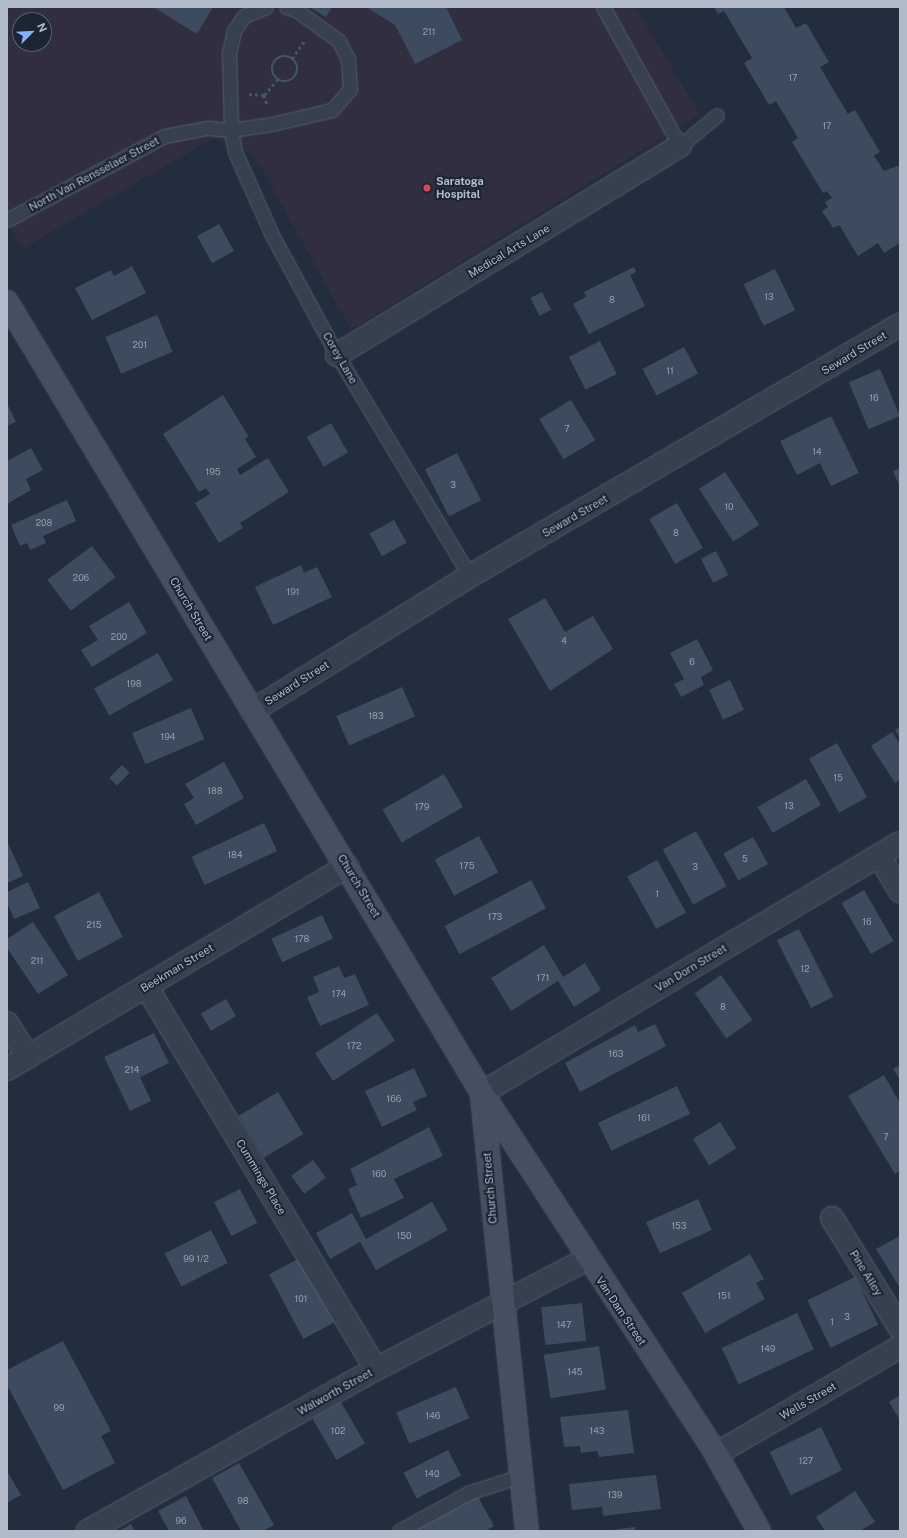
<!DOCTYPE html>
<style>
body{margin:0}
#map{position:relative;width:907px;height:1538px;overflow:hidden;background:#222e3e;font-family:"Public Sans",sans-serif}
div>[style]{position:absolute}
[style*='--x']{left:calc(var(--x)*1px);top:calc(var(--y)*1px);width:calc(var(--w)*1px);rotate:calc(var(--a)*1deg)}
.medical>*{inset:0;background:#302e3f}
.building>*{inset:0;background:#3d4b5e;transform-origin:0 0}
.path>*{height:2.5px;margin-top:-1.25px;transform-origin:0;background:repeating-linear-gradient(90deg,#42595c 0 3px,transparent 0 6px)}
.path>.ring{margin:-1.25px;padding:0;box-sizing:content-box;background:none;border:2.5px solid #42595c;border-radius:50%}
.roads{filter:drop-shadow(0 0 1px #545e6c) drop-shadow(0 0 1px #545e6c)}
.service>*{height:13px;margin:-6.5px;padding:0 6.5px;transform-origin:6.5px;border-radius:6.5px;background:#36404e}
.minor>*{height:22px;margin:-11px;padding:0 11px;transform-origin:11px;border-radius:11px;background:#36404e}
.secondary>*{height:22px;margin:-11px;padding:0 11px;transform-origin:11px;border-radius:11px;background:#444f61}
.dots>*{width:11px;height:11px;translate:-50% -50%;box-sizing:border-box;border:2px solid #1b2533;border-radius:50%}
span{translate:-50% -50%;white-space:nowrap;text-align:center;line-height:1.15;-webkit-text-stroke:4px #1b2533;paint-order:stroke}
.number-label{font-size:9px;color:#959fae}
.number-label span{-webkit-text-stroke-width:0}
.street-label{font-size:11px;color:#b2bbc9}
.poi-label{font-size:11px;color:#b2bbc9;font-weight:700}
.left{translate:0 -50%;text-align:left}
.frame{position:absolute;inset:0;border:8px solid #b2bbc9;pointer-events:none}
.north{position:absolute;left:12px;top:12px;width:40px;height:40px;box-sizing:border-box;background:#1b2533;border:1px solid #57616f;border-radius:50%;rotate:66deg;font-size:11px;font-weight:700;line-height:16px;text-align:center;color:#b2bbc9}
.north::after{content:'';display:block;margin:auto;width:14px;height:18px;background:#82b2fe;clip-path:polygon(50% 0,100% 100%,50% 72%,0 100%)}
</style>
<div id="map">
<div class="medical">
<i style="clip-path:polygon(evenodd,7px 7px,635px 7px,700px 114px,351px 330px,254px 155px,214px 138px,22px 249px,7px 220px,7px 7px,20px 20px,44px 20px,44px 44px,20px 44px,20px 20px)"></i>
</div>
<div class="building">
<i style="clip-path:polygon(153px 7px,213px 7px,197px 34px)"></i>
<i style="clip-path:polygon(309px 7px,332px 7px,326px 17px)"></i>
<i style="clip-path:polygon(366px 7px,446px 7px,462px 40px,415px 64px,395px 25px)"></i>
<i style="clip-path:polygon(714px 7px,784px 7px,796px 28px,806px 23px,829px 62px,820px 67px,848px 114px,855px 110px,880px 152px,874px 156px,884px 171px,900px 165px,900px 243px,884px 253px,878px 243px,858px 256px,839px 225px,833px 228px,822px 211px,828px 207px,825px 202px,832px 198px,827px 191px,823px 193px,792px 142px,798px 138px,776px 101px,769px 105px,744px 63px,752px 58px,724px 11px,718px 14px)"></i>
<i style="left:219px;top:224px;width:31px;height:25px;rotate:61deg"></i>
<i style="clip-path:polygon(132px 266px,146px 293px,92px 320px,75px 288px,111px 270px,114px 276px)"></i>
<i style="clip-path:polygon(634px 267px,636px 272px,630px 275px,645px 306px,589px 334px,573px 304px,586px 297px,584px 292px)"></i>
<i style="left:775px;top:269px;width:46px;height:35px;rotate:64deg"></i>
<i style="left:542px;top:292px;width:20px;height:13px;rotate:63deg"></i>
<i style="left:157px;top:315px;width:40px;height:56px;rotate:67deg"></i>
<i style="left:600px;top:341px;width:37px;height:35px;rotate:63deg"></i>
<i style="left:684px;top:347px;width:30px;height:47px;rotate:62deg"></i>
<i style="left:880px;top:369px;width:51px;height:34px;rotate:67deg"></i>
<i style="clip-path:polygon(223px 395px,249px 437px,245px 439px,256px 457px,237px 469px,240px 475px,268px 458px,289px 492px,240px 523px,243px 528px,219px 543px,195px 503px,210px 494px,206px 488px,199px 492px,163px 434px)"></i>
<i style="left:571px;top:400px;width:47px;height:37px;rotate:59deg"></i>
<i style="clip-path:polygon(7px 403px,16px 422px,7px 426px)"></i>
<i style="clip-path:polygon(831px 416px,859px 473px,831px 486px,820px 463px,797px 475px,780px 441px)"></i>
<i style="left:331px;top:423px;width:34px;height:28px;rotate:60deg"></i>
<i style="clip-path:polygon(31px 448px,43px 470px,26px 479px,31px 490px,7px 504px,7px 461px)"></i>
<i style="left:457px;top:453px;width:53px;height:36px;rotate:63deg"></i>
<i style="clip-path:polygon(900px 468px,900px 487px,893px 471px)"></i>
<i style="left:725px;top:472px;width:63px;height:31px;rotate:57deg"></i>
<i style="clip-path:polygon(67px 500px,76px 521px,43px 536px,46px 543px,30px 550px,27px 543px,20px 546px,11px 525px)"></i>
<i style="left:677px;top:503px;width:52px;height:32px;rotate:60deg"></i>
<i style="left:394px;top:520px;width:26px;height:28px;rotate:61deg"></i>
<i style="left:92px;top:546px;width:39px;height:56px;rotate:53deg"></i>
<i style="left:716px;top:551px;width:27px;height:17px;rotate:63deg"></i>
<i style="clip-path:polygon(301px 565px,304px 573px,317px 567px,332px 597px,273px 625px,255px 587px)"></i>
<i style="clip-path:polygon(545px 598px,565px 632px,593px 616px,613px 649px,550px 691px,508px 619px)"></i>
<i style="clip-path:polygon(129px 602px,147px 633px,92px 667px,81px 650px,98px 640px,89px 626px)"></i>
<i style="clip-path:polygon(697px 639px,713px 670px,701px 677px,704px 685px,681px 697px,674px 684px,684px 679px,670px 653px)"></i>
<i style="left:158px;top:653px;width:31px;height:73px;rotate:61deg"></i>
<i style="left:730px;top:680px;width:33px;height:23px;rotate:65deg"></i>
<i style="left:402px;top:687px;width:32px;height:72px;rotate:66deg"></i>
<i style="left:191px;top:708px;width:34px;height:64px;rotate:67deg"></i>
<i style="clip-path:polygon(900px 727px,900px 738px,895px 730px)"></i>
<i style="clip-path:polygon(892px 732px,900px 744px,900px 780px,895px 783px,871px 746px)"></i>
<i style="left:837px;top:743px;width:62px;height:32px;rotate:61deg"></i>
<i style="clip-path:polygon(224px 762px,244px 798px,196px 825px,184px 804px,194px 798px,185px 784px)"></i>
<i style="left:122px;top:765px;width:11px;height:18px;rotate:45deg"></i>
<i style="left:444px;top:774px;width:38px;height:71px;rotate:60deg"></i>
<i style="left:806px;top:779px;width:30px;height:56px;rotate:60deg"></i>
<i style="left:264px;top:823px;width:31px;height:80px;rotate:65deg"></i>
<i style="left:696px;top:831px;width:63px;height:38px;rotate:61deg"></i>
<i style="left:479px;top:836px;width:41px;height:50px;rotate:62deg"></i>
<i style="left:753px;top:837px;width:31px;height:34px;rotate:61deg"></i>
<i style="clip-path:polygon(7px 841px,23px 876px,7px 883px)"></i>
<i style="left:657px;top:860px;width:60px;height:34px;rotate:61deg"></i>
<i style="left:531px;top:880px;width:32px;height:98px;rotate:62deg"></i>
<i style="clip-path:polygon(28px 882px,40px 908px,14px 919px,7px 903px,7px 892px)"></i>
<i style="left:864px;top:890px;width:59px;height:26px;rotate:60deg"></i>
<i style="left:99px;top:892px;width:51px;height:51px;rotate:62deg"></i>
<i style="left:322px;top:915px;width:26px;height:56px;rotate:65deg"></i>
<i style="clip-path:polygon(33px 922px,68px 975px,38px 994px,7px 948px,7px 939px)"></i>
<i style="left:799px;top:929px;width:76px;height:25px;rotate:63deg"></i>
<i style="clip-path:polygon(544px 945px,563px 977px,585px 963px,601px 990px,574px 1007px,558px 981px,511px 1011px,491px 978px)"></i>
<i style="clip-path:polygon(339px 966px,344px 978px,355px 974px,369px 1005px,320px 1026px,307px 997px,319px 992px,313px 977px)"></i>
<i style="left:721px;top:975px;width:55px;height:32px;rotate:55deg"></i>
<i style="left:226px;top:999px;width:20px;height:29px;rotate:60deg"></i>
<i style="left:377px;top:1013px;width:33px;height:74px;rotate:57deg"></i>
<i style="clip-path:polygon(655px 1024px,666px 1046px,580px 1092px,565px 1063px,635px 1025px,638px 1032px)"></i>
<i style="clip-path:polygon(154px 1033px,169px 1063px,140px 1077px,151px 1101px,130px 1111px,104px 1057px)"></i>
<i style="clip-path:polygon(900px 1065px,900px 1080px,893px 1069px)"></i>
<i style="clip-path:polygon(414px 1068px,427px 1096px,413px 1102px,417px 1110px,382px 1127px,365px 1091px)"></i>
<i style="clip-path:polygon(884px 1075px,900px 1103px,900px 1171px,895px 1174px,848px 1096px)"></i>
<i style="left:677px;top:1086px;width:31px;height:87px;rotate:65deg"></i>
<i style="left:278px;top:1092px;width:49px;height:46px;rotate:59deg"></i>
<i style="left:720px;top:1122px;width:31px;height:32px;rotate:58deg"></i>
<i style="clip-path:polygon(429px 1127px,443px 1156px,394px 1179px,404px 1198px,361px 1218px,348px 1189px,357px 1185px,350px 1169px)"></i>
<i style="left:313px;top:1160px;width:22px;height:27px;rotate:54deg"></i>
<i style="left:240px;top:1189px;width:38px;height:29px;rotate:63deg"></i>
<i style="left:698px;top:1199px;width:34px;height:57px;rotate:66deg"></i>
<i style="clip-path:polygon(432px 1202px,448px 1230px,376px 1270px,360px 1242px,330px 1259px,316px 1233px,352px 1213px,366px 1239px)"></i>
<i style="left:211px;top:1230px;width:37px;height:52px;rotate:63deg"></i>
<i style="clip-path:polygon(900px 1236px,900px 1288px,876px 1249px)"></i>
<i style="clip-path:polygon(750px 1254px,764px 1279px,756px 1283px,765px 1299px,705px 1333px,682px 1293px)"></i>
<i style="left:300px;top:1258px;width:73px;height:35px;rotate:62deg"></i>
<i style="left:855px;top:1277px;width:53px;height:53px;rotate:64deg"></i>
<i style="left:582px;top:1303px;width:38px;height:41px;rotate:84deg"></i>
<i style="left:797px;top:1313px;width:40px;height:83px;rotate:65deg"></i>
<i style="clip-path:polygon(63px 1341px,111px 1431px,101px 1436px,115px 1463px,63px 1490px,7px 1385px,7px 1370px)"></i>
<i style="left:599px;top:1346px;width:44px;height:56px;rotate:81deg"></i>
<i style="left:456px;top:1387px;width:34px;height:65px;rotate:67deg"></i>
<i style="clip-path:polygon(900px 1395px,900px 1420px,889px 1402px)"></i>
<i style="left:341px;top:1402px;width:48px;height:33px;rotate:60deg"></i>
<i style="clip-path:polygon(628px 1410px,634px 1453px,599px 1457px,597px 1451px,581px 1453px,580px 1446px,564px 1447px,560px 1417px)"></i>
<i style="left:821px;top:1427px;width:48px;height:57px;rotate:64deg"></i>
<i style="left:448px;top:1450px;width:29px;height:50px;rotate:63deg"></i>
<i style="clip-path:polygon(239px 1463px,274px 1525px,263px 1531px,241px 1531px,212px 1478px)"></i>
<i style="clip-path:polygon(7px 1471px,21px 1495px,7px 1503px)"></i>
<i style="clip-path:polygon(656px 1475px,661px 1509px,603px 1516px,602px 1507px,572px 1510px,569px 1484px)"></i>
<i style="clip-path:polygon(855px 1491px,875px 1522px,860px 1531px,825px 1531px,816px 1517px)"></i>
<i style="clip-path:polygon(477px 1495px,494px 1526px,485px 1531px,412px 1531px)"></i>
<i style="clip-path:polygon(186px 1496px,204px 1531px,169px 1531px,158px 1511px)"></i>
<i style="clip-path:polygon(131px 1524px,135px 1531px,119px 1531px)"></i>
<i style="clip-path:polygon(635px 1527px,635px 1531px,612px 1531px,612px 1530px)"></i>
</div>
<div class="path">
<i class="ring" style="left:272px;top:56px;width:23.5px;height:23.5px"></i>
<i style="--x:292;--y:59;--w:22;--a:-56"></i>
<i style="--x:249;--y:94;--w:15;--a:4"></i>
<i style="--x:264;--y:95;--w:21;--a:-49"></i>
<i style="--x:264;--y:95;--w:9;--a:72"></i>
</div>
<div class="roads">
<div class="service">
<i style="--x:266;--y:7;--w:24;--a:158"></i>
<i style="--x:244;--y:16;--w:18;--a:124"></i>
<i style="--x:234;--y:31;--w:22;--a:103"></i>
<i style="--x:229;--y:52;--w:78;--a:88.5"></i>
<i style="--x:231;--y:130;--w:22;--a:80"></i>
<i style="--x:235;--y:152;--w:91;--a:66"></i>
<i style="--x:272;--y:235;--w:136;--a:61.6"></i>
<i style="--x:337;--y:355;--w:258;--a:59"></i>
<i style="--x:603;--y:7;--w:159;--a:61"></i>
<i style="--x:680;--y:146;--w:48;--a:-40"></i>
<i style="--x:7;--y:220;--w:178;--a:-28.1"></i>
<i style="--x:164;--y:136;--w:44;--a:-10.5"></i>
<i style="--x:207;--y:128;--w:24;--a:5"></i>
<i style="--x:231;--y:130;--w:41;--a:-8.3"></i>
<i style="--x:272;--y:124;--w:62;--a:-13.1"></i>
<i style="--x:332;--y:110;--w:28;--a:-49"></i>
<i style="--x:350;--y:89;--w:30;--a:-94"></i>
<i style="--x:348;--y:59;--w:20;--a:-117"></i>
<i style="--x:339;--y:41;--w:53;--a:-144.2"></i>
<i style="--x:296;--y:10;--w:10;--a:-163"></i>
<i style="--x:399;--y:1531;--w:79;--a:-28.8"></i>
<i style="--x:468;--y:1493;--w:55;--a:-18.1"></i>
</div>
<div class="minor">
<i style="--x:337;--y:355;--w:402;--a:-31.4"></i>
<i style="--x:252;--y:711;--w:256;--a:-31.8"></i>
<i style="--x:470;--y:576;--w:498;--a:-30.3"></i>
<i style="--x:879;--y:856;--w:41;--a:59"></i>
<i style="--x:146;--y:986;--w:447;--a:59"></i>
<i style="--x:7;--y:1023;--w:40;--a:58"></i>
<i style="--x:7;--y:1069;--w:396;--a:-30.8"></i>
<i style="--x:482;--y:1093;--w:487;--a:-30.9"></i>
<i style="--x:832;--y:1218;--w:129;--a:58.3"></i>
<i style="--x:716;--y:1454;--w:213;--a:-30.2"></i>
<i style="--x:88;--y:1531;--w:330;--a:-29.4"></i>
<i style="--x:376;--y:1369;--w:238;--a:-27.5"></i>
</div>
<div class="secondary">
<i style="--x:7;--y:302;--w:923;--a:59.01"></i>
<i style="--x:482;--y:1093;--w:430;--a:57"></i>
<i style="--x:716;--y:1454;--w:88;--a:60.8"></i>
<i style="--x:482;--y:1096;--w:437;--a:84.1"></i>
</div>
</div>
<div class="dots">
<i style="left:427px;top:188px;background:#e0444e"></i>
</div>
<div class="number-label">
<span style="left:429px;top:32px">211</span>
<span style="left:793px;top:78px">17</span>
<span style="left:827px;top:126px">17</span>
<span style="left:769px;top:297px">13</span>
<span style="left:612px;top:300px">8</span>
<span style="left:140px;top:345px">201</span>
<span style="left:670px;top:371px">11</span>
<span style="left:874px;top:398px">16</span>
<span style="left:567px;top:429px">7</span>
<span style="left:817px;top:452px">14</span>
<span style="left:213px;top:472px">195</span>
<span style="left:453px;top:485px">3</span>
<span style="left:729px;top:507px">10</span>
<span style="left:44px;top:523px">208</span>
<span style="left:676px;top:533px">8</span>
<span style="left:81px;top:578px">206</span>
<span style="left:293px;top:592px">191</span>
<span style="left:119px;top:637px">200</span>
<span style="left:564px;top:641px">4</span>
<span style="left:692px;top:662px">6</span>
<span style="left:134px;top:684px">198</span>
<span style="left:376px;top:716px">183</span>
<span style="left:168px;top:737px">194</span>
<span style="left:838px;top:778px">15</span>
<span style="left:215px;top:791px">188</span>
<span style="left:789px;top:806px">13</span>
<span style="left:422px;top:807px">179</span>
<span style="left:235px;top:855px">184</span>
<span style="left:745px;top:859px">5</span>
<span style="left:467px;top:866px">175</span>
<span style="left:695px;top:867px">3</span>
<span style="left:657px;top:894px">1</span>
<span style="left:495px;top:917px">173</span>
<span style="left:867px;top:922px">16</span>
<span style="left:94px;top:925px">215</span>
<span style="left:302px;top:939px">178</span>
<span style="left:37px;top:961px">211</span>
<span style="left:805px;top:969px">12</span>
<span style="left:543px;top:978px">171</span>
<span style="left:339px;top:994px">174</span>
<span style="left:723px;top:1007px">8</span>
<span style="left:354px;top:1046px">172</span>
<span style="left:616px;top:1054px">163</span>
<span style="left:132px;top:1070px">214</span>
<span style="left:394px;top:1099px">166</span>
<span style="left:644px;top:1118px">161</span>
<span style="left:886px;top:1137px">7</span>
<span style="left:379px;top:1174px">160</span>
<span style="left:679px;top:1226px">153</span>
<span style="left:404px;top:1236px">150</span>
<span style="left:196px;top:1259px">99 1/2</span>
<span style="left:724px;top:1296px">151</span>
<span style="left:301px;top:1299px">101</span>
<span style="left:847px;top:1317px">3</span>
<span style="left:832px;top:1322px">1</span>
<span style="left:564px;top:1325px">147</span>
<span style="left:768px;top:1349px">149</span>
<span style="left:575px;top:1372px">145</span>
<span style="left:59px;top:1408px">99</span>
<span style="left:433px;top:1416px">146</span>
<span style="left:338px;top:1431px">102</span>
<span style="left:597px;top:1431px">143</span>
<span style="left:806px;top:1461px">127</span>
<span style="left:432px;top:1474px">140</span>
<span style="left:615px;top:1495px">139</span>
<span style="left:243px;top:1501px">98</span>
<span style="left:181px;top:1521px">96</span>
</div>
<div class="street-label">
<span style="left:94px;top:174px;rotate:-28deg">North Van Rensselaer Street</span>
<span style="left:509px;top:251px;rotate:-31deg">Medical Arts Lane</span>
<span style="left:854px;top:353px;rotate:-31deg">Seward Street</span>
<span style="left:340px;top:358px;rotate:60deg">Corey Lane</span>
<span style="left:575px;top:516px;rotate:-30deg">Seward Street</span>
<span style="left:191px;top:609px;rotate:59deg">Church Street</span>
<span style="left:297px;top:683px;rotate:-32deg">Seward Street</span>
<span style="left:359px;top:886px;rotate:59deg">Church Street</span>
<span style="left:177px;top:968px;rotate:-31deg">Beekman Street</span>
<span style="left:691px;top:968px;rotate:-31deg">Van Dorn Street</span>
<span style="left:261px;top:1177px;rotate:59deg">Cummings Place</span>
<span style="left:490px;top:1188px;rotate:-95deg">Church Street</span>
<span style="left:866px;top:1273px;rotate:58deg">Pine Alley</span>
<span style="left:621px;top:1311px;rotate:56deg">Van Dam Street</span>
<span style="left:335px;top:1392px;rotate:-29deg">Walworth Street</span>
<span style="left:808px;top:1401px;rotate:-30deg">Wells Street</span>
</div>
<div class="poi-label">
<span class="left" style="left:436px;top:188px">Saratoga<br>Hospital</span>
</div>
<div class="frame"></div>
<div class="north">N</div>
</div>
